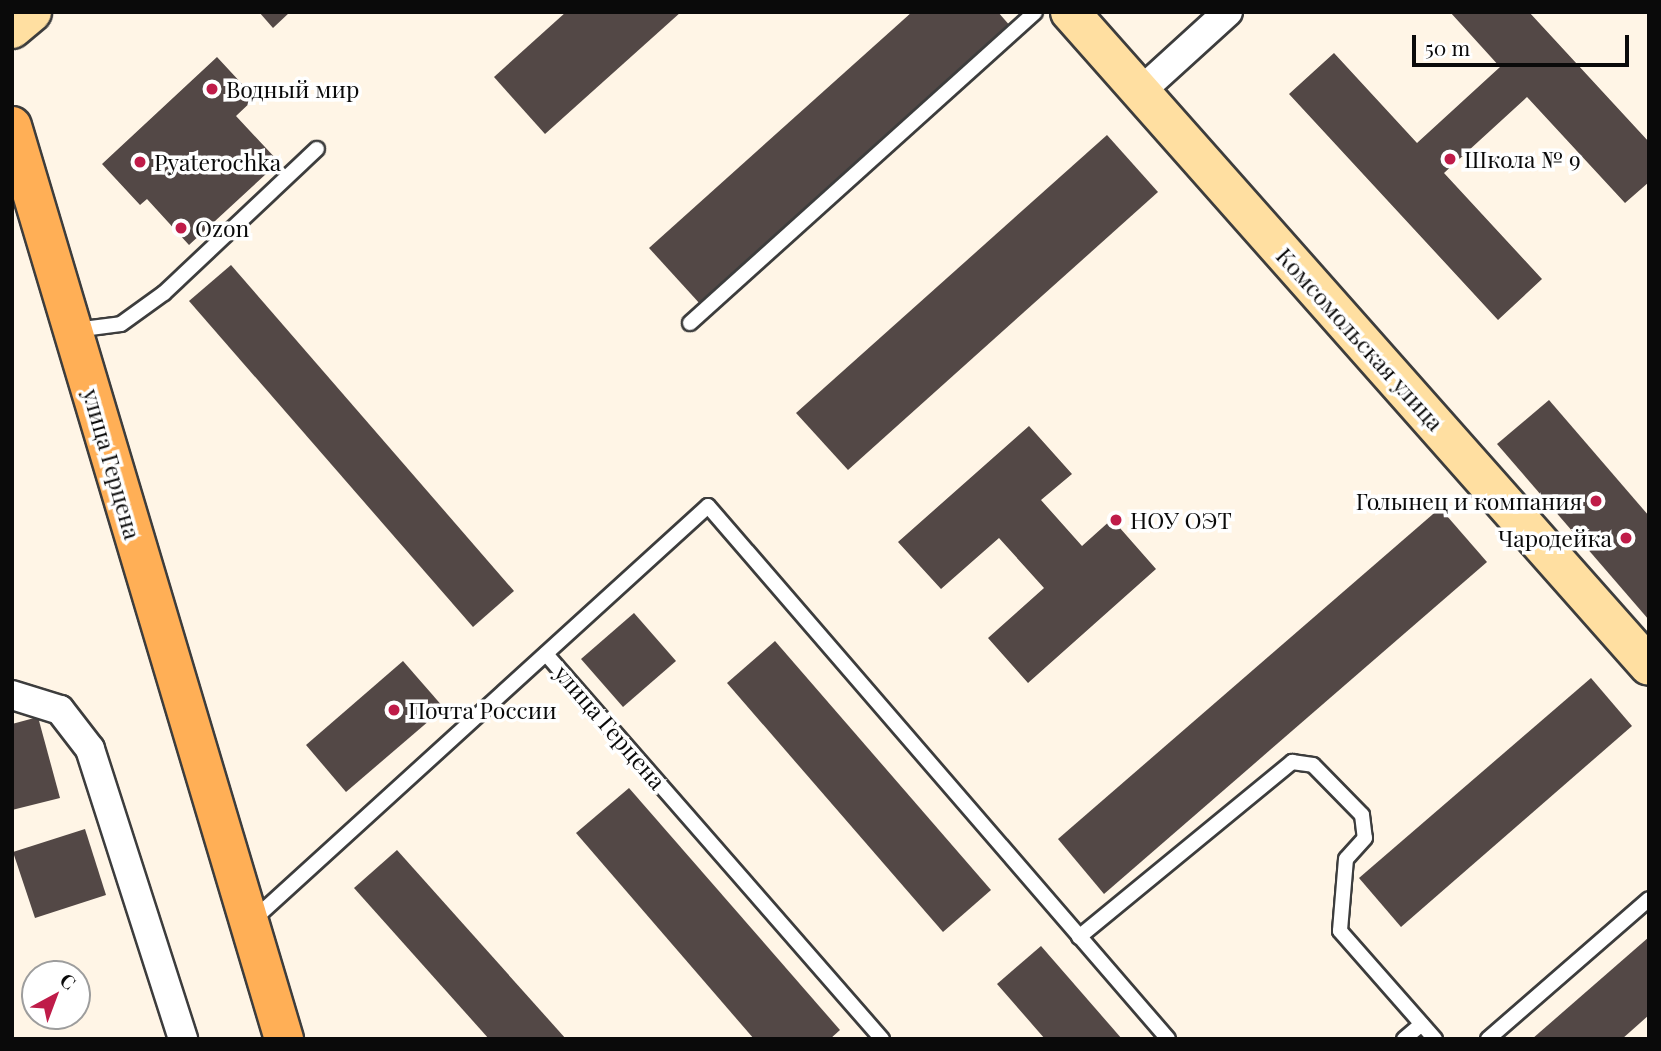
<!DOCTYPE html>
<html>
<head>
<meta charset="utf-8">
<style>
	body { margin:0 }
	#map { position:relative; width:1661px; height:1051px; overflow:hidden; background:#fff5e6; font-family:"Playfair Display",serif }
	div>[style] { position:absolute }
	.building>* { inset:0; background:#534846 }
	.roads { filter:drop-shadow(2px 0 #3d3d3d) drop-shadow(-2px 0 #3d3d3d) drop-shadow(0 2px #3d3d3d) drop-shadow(0 -2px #3d3d3d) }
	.lane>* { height:14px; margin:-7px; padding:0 7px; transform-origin:7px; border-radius:7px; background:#fff }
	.street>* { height:28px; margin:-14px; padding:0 14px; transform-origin:14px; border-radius:14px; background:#fff }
	.secondary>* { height:38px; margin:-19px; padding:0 19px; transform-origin:19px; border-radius:19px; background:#ffdfa1 }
	.primary>* { height:38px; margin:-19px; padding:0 19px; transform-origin:19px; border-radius:19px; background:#ffaf56 }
	.dots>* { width:19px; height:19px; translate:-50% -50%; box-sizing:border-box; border:4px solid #fff; border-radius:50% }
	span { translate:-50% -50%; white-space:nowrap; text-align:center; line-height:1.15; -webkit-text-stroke:7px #fff; paint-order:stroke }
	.poi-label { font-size:23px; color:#0a0a0a }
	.left { translate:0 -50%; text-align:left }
	.right { translate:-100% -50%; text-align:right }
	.street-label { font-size:23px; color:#0a0a0a }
	.frame { position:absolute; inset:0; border:14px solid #0a0a0a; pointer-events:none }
	.north { position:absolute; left:21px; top:960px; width:70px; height:70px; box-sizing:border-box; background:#fff; border:2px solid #9d9d9d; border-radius:50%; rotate:41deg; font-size:19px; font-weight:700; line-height:28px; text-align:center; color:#0a0a0a }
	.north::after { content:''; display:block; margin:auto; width:24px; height:32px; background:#bf1c49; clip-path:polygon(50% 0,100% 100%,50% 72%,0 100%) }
	.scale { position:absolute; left:1412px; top:35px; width:217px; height:32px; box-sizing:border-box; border:4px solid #0a0a0a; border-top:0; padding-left:9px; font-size:21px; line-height:24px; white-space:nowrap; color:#0a0a0a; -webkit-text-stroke:5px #fff; paint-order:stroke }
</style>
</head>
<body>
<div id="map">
	<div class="building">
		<div style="clip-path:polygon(259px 12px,290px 12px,273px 28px)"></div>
		<div style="clip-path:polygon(566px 12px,681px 12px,545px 134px,494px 77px)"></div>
		<div style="clip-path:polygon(912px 12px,998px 12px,1011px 27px,701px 305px,649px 248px)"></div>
		<div style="clip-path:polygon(1450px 12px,1529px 12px,1649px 142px,1649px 182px,1625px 203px,1527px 97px,1444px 173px,1542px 279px,1498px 320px,1289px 94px,1334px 53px,1417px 143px,1500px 67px)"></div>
		<div style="clip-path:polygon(217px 57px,255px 98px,236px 116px,279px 162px,189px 245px,147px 199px,140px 205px,102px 164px)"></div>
		<div style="clip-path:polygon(1107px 135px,1158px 192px,848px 470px,796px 413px)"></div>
		<div style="clip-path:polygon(231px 265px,514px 591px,473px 627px,189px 301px)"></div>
		<div style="clip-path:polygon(1549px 400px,1649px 516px,1649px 620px,1497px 444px)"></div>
		<div style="clip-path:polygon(1029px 426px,1072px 474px,1041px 500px,1082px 546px,1112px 519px,1156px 569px,1028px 683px,988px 638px,1044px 588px,999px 538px,941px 589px,898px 542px)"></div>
		<div style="clip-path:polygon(1440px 508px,1487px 562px,1104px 894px,1058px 839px)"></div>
		<div style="clip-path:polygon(634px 613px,676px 661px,623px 707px,581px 659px)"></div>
		<div style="clip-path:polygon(775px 641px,991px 890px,943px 932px,727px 683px)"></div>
		<div style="clip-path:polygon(403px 661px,444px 708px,346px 792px,306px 745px)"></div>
		<div style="clip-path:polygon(1591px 678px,1632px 726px,1401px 927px,1359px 878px)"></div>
		<div style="clip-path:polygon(38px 717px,60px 798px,12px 810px,12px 724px)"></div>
		<div style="clip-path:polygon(629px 788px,840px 1030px,830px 1039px,754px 1039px,576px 833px)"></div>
		<div style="clip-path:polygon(85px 829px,106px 895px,35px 918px,13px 852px)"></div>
		<div style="clip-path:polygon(397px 850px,566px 1039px,489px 1039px,354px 888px)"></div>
		<div style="clip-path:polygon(1649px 937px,1649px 1015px,1622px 1039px,1532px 1039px)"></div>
		<div style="clip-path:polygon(1041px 946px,1122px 1039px,1045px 1039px,997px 984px)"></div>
	</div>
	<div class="roads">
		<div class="lane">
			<div style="left:690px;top:323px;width:464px;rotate:-42deg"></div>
			<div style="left:75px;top:330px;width:46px;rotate:-7.4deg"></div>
			<div style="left:121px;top:324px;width:53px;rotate:-35.8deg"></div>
			<div style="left:164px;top:293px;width:210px;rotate:-43.3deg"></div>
			<div style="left:546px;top:654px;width:511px;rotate:48.89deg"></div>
			<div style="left:253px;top:920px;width:615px;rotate:-42.3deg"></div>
			<div style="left:708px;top:506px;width:704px;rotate:49.2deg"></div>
			<div style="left:1079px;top:937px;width:276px;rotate:-39.4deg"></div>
			<div style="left:1292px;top:762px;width:21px;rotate:8deg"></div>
			<div style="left:1313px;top:765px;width:70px;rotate:45.6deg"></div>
			<div style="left:1362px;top:815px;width:23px;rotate:83deg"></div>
			<div style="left:1365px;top:838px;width:28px;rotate:132deg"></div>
			<div style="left:1346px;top:859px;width:72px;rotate:94.8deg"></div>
			<div style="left:1340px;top:931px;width:144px;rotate:48.7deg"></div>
			<div style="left:1404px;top:1039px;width:23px;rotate:-40deg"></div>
			<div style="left:1488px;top:1039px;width:213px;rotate:-41deg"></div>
		</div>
		<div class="street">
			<div style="left:1140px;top:92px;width:119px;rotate:-42.3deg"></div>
			<div style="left:12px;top:695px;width:50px;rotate:17.4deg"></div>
			<div style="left:60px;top:710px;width:49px;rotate:52.4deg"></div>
			<div style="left:90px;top:749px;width:305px;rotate:72.2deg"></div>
		</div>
		<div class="secondary">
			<div style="left:1070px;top:12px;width:873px;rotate:48.48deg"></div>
			<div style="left:12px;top:29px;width:26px;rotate:-40deg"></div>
		</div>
		<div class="primary">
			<div style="left:12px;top:126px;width:953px;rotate:73.41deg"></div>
		</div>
	</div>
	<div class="dots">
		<div style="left:212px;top:89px;background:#bf1c49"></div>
		<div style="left:1450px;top:159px;background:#bf1c49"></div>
		<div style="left:140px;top:162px;background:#bf1c49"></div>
		<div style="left:181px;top:228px;background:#bf1c49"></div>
		<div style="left:1596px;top:501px;background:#bf1c49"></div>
		<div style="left:1116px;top:520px;background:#bf1c49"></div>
		<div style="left:1626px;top:538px;background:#bf1c49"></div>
		<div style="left:394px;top:710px;background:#bf1c49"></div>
	</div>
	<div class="poi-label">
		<span class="left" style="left:226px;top:89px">Водный мир</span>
		<span class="left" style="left:1464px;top:159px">Школа № 9</span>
		<span class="left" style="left:154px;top:162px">Pyaterochka</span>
		<span class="left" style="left:195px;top:228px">Ozon</span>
		<span class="right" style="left:1582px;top:501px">Голынец и компания</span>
		<span class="left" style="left:1130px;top:520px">НОУ ОЭТ</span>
		<span class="right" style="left:1612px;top:538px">Чародейка</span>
		<span class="left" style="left:408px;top:710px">Почта России</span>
	</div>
	<div class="street-label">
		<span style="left:1360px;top:339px;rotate:48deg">Комсомольская улица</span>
		<span style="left:112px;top:464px;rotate:74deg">улица Герцена</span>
		<span style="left:610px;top:727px;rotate:49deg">улица Герцена</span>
	</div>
	<div class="frame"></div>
	<div class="north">С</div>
	<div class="scale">50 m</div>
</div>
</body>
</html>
